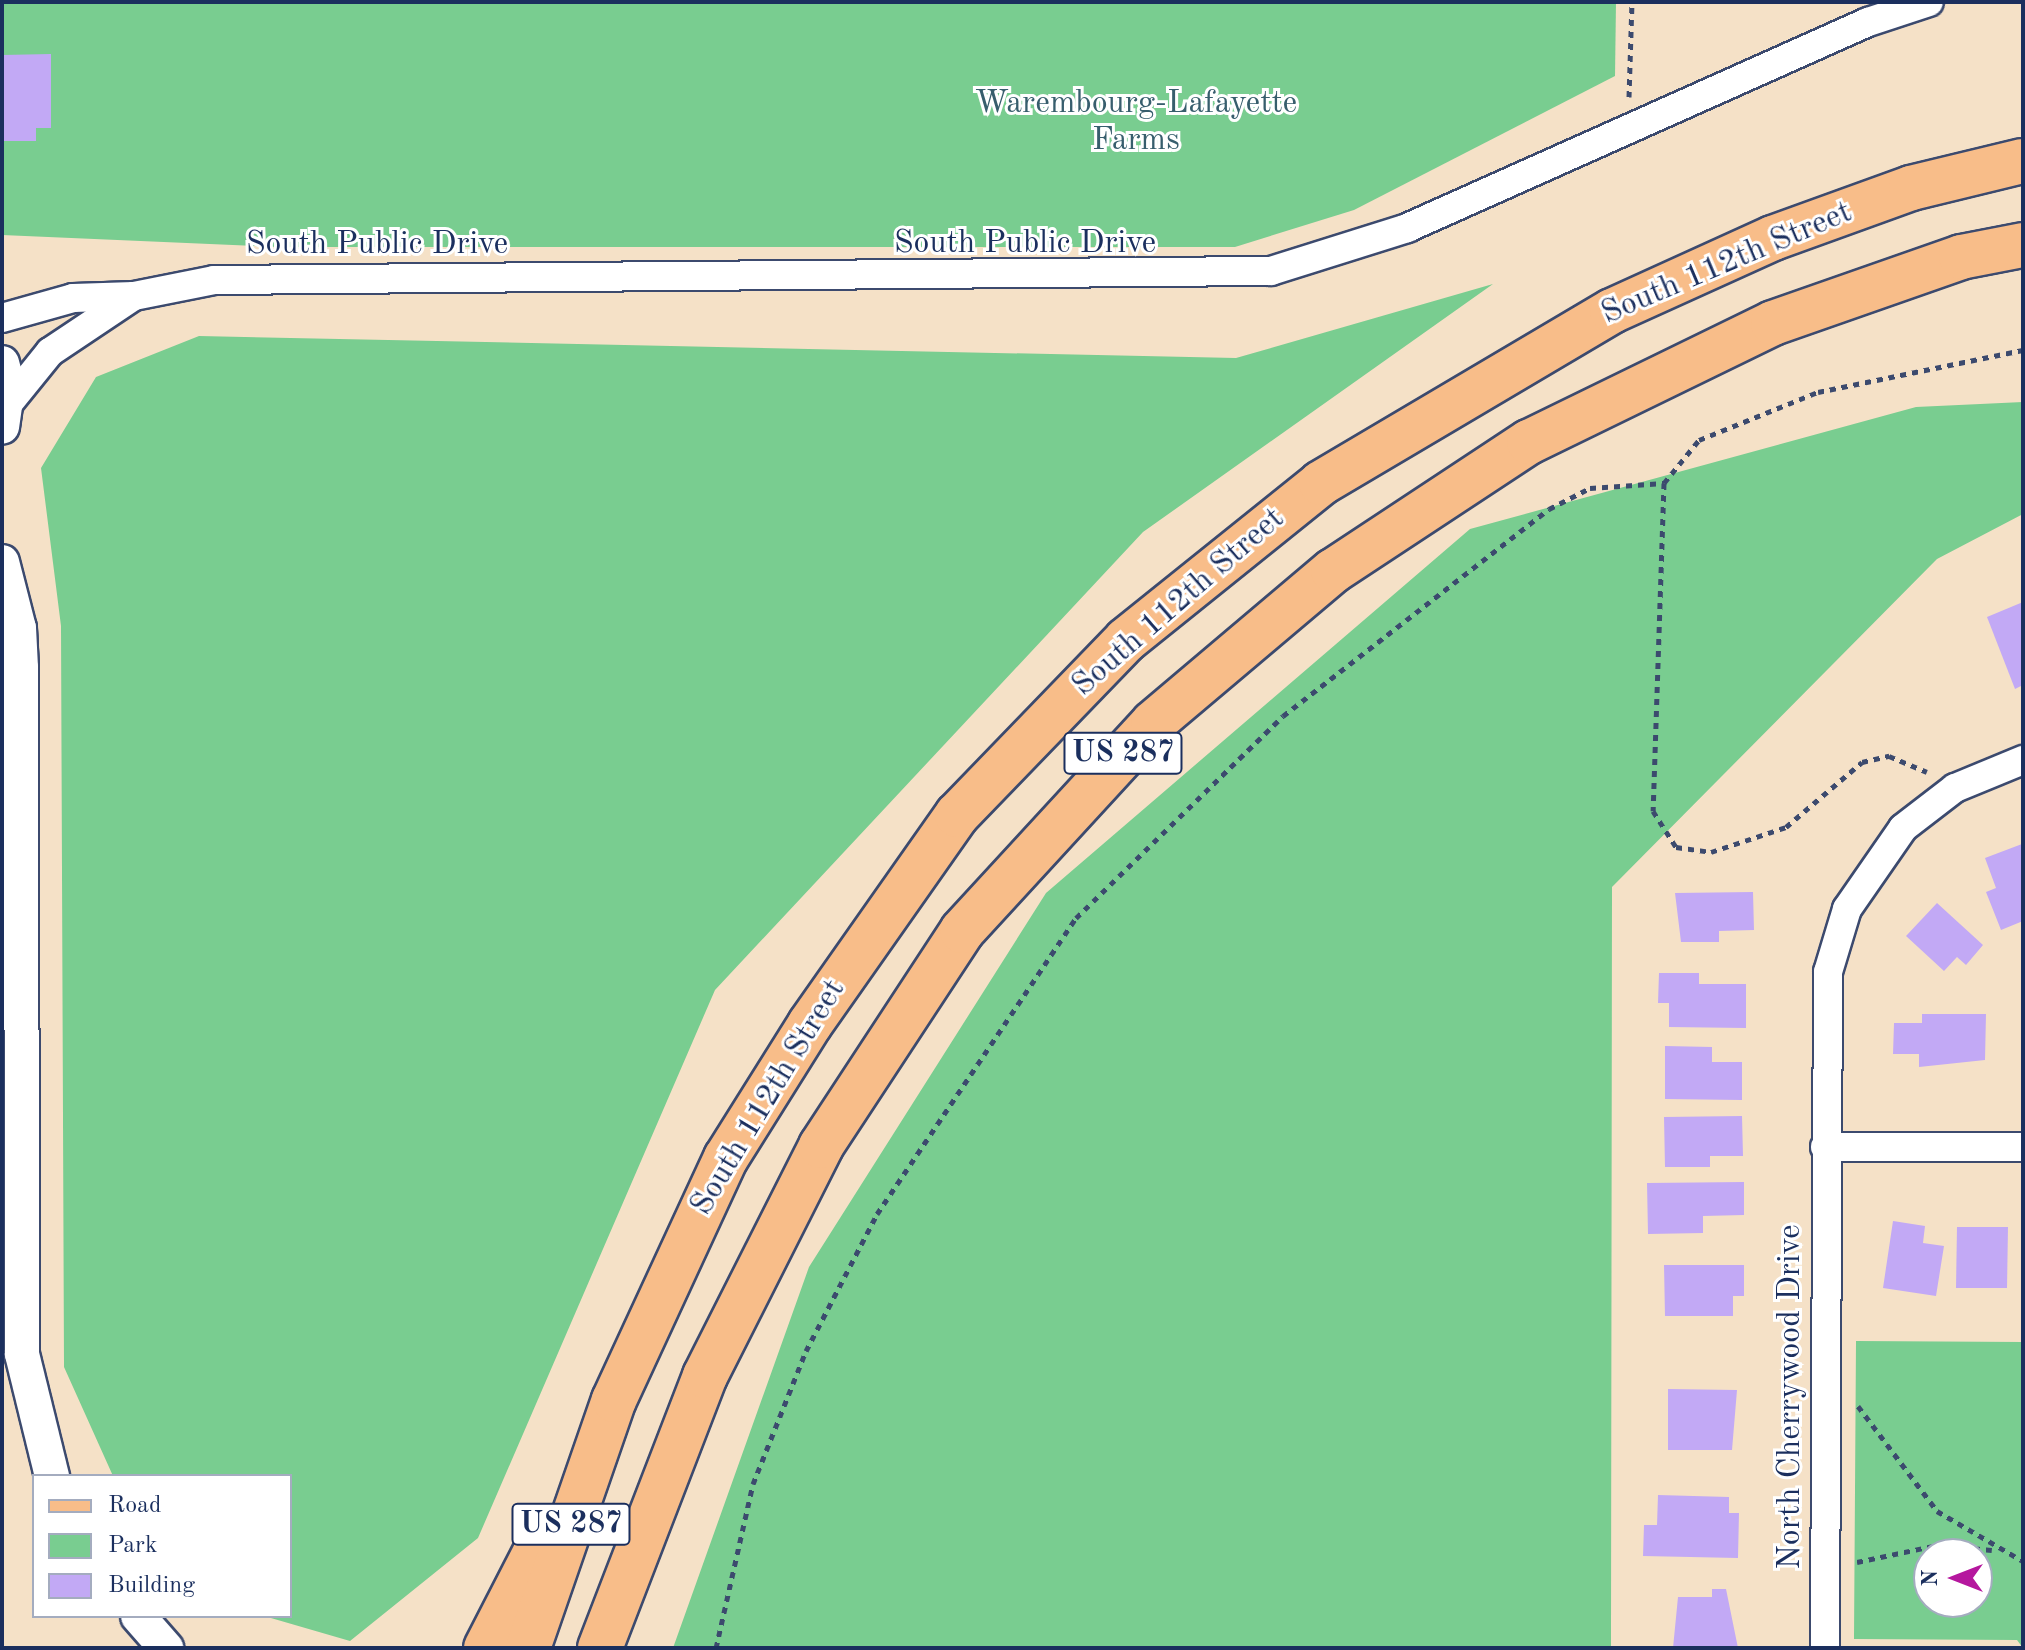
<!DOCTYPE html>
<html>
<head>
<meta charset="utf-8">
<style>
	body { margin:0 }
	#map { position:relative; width:2025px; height:1650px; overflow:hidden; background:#f5e1c7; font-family:"Old Standard TT",serif }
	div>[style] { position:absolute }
	.green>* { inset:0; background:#79cd90 }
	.building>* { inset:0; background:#c2a9f5 }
	.path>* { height:5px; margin-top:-2.5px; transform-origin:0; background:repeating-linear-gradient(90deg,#3c4a6e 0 6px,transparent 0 12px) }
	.roads { filter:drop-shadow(2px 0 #3c4a6e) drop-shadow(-2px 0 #3c4a6e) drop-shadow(0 2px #3c4a6e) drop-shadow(0 -2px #3c4a6e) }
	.minor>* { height:28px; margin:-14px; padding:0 14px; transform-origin:14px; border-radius:14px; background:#fff }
	.tertiary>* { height:34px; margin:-17px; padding:0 17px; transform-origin:17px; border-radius:17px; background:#fff }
	.primary>* { height:44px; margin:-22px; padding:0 22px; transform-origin:22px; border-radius:22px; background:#f8bd89 }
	span { translate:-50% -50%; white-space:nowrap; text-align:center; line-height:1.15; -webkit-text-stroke:6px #fff; paint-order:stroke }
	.shield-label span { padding:2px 6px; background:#fff; border:2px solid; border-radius:6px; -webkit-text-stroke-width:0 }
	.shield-label { font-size:30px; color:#1b2f5e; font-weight:700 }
	.park-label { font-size:32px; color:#375e6d }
	.street-label { font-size:32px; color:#1b2f5e }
	.frame { position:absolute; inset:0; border:4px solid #1b2f5e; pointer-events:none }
	.legend { position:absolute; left:32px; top:1474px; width:260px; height:144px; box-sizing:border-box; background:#fff; border:2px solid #a4acbf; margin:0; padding:10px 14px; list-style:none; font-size:24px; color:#1b2f5e }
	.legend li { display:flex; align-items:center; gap:16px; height:40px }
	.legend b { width:40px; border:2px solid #a4acbf }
	.north { position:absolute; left:1913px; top:1538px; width:80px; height:80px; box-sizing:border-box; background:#fff; border:2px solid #a4acbf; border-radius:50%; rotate:270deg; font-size:22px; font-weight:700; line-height:32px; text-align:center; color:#1b2f5e }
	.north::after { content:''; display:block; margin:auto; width:28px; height:36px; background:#b5179e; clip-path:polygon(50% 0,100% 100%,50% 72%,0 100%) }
</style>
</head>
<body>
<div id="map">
	<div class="green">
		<div style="clip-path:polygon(2px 2px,1616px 2px,1615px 76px,1354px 210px,1235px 247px,276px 247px,2px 235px)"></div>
		<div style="clip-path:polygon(1493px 284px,1143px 532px,715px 990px,478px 1538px,350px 1641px,264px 1616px,290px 1616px,290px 1476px,113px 1476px,64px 1367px,61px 626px,41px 468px,96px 377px,199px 336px,1236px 358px)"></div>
		<div style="clip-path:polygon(2023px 402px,2023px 514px,1937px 559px,1612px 887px,1611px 1648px,673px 1648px,809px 1267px,1046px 893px,1470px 529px,1916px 407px)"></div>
		<div style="clip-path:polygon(evenodd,1856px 1341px,2023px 1342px,2023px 1648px,2017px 1640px,1854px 1639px,1856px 1341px,1929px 1554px,1977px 1554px,1977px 1602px,1929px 1602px,1929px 1554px)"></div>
	</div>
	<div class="building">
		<div style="clip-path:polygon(51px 54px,51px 128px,36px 128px,36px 141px,2px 141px,2px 55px)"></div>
		<div style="clip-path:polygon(2023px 602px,2023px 685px,2015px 689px,1987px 617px)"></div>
		<div style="clip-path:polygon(2022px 844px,2023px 921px,2001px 930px,1986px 892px,1996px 888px,1985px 858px)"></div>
		<div style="clip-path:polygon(1753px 892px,1754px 930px,1719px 931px,1719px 942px,1681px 942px,1675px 893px)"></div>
		<div style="clip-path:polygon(1937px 903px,1983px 945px,1966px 965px,1957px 957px,1944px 971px,1906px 936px)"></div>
		<div style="clip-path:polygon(1659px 973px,1699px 973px,1699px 984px,1746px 984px,1746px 1028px,1669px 1027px,1669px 1003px,1658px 1003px)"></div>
		<div style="clip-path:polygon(1922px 1014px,1986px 1014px,1985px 1060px,1919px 1067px,1919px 1054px,1893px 1054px,1894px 1023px,1922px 1023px)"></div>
		<div style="clip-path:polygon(1665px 1046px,1712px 1047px,1712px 1062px,1742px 1062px,1742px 1100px,1665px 1099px)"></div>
		<div style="clip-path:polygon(1742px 1116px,1743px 1156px,1710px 1156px,1710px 1167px,1665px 1167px,1664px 1117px)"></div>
		<div style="clip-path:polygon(1744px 1182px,1744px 1215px,1703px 1216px,1703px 1233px,1648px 1234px,1647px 1183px)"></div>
		<div style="clip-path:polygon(1893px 1221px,1925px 1226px,1923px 1243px,1944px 1246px,1936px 1296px,1883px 1288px)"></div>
		<div style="clip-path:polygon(1957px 1227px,2008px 1227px,2007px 1288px,1956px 1288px)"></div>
		<div style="clip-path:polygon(1664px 1265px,1744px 1265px,1744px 1296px,1733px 1296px,1733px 1316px,1665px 1316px)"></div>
		<div style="clip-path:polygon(1668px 1389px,1737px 1390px,1732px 1450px,1668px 1450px)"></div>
		<div style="clip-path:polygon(1658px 1495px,1729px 1497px,1729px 1513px,1739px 1513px,1738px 1558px,1643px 1556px,1644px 1525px,1657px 1525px)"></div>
		<div style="clip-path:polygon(1712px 1589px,1726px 1589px,1738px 1648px,1673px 1648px,1678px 1597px,1712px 1597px)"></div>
	</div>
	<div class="path">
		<div style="left:1629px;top:97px;width:95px;rotate:-88.2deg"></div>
		<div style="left:1664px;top:483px;width:55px;rotate:-50.9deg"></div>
		<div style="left:1699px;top:440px;width:128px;rotate:-22deg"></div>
		<div style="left:1818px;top:392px;width:209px;rotate:-11.6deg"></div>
		<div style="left:1858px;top:1406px;width:131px;rotate:53deg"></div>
		<div style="left:1937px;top:1511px;width:99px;rotate:30.2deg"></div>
		<div style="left:1857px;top:1562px;width:83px;rotate:-11.9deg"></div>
		<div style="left:1938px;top:1545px;width:54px;rotate:5.3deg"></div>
		<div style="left:716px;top:1648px;width:168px;rotate:-77.3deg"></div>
		<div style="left:753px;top:1484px;width:143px;rotate:-68.3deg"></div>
		<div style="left:806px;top:1351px;width:154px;rotate:-62.6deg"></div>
		<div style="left:877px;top:1214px;width:357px;rotate:-56.1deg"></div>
		<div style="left:1076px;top:918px;width:289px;rotate:-44.3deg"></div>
		<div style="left:1283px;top:716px;width:337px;rotate:-37.9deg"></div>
		<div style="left:1549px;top:509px;width:46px;rotate:-27.1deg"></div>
		<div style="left:1590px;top:488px;width:74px;rotate:-3.9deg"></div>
		<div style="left:1664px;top:483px;width:328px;rotate:91.9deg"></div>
		<div style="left:1653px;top:811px;width:43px;rotate:57.4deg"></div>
		<div style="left:1676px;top:847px;width:35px;rotate:8deg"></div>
		<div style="left:1711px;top:852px;width:79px;rotate:-18.4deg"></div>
		<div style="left:1786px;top:827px;width:100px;rotate:-40.5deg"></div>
		<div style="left:1862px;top:762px;width:28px;rotate:-13deg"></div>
		<div style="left:1889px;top:756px;width:41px;rotate:22.8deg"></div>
	</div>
	<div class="roads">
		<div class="minor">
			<div style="left:2px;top:318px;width:74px;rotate:-15.7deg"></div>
			<div style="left:73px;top:298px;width:61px;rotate:-1.9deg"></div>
			<div style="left:134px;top:296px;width:82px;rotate:-11.3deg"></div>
			<div style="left:214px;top:280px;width:1057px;rotate:-0.49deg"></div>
			<div style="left:1271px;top:271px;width:143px;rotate:-17.5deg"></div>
			<div style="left:1407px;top:228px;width:505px;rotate:-24.08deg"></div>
			<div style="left:1868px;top:22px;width:64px;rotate:-18.2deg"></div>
			<div style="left:8px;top:404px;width:67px;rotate:-51.1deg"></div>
			<div style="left:50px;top:352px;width:101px;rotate:-33.7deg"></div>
			<div style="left:1825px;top:1147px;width:198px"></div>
			<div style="left:1825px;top:1648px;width:676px;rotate:-89.75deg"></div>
			<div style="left:1828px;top:972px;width:66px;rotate:-73.2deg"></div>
			<div style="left:1847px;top:909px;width:98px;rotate:-55.3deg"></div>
			<div style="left:1903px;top:828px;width:66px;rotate:-37.6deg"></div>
			<div style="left:1955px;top:788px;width:74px;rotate:-22.4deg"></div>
		</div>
		<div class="tertiary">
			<div style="left:2px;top:363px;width:23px;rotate:75deg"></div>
			<div style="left:8px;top:385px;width:42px;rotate:98.1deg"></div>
			<div style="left:2px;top:562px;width:68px;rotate:75.6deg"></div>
			<div style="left:19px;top:628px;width:40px;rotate:87.1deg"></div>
			<div style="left:21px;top:668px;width:686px;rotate:89.92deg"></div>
			<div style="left:22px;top:1354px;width:126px;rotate:76.2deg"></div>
			<div style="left:138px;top:1616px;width:43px;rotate:48.8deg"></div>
		</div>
		<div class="primary">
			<div style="left:486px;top:1648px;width:125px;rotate:-62.8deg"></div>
			<div style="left:528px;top:1648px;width:262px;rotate:-70.9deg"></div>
			<div style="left:614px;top:1400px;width:267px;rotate:-65.2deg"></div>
			<div style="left:726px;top:1158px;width:158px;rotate:-57.9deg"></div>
			<div style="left:810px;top:1024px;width:256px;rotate:-54.9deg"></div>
			<div style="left:957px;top:815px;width:243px;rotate:-46deg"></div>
			<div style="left:1126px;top:640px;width:250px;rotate:-38.8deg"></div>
			<div style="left:1321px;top:483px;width:338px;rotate:-30.6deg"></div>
			<div style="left:1612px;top:311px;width:177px;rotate:-24.4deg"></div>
			<div style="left:1773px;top:238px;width:147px;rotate:-19.9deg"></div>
			<div style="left:1911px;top:188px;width:115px;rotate:-13.6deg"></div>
			<div style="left:600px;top:1648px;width:292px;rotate:-68.9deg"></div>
			<div style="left:705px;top:1376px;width:258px;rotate:-63.2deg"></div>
			<div style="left:821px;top:1146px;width:257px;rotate:-56.7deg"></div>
			<div style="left:962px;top:931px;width:282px;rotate:-47.4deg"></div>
			<div style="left:1153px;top:723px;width:236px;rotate:-40.2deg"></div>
			<div style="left:1333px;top:571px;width:235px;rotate:-33.4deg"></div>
			<div style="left:1529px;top:442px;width:271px;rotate:-26deg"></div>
			<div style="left:1773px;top:323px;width:199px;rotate:-19.3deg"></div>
			<div style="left:1961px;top:257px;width:63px;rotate:-11deg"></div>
		</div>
	</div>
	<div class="shield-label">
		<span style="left:1123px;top:753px">US 287</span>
		<span style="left:571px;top:1524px">US 287</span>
	</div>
	<div class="park-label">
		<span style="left:1136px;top:123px">Warembourg-Lafayette<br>Farms</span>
	</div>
	<div class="street-label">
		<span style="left:1025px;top:244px">South Public Drive</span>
		<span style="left:377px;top:245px">South Public Drive</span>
		<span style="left:1727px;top:264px;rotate:-23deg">South 112th Street</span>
		<span style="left:1179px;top:603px;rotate:-41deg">South 112th Street</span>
		<span style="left:769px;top:1098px;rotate:-59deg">South 112th Street</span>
		<span style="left:1791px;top:1397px;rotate:-90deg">North Cherrywood Drive</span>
	</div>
	<div class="frame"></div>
	<ul class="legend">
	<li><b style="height:10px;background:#f8bd89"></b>Road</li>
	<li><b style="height:22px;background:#79cd90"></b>Park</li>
	<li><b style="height:22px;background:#c2a9f5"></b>Building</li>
	</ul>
	<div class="north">N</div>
</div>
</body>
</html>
